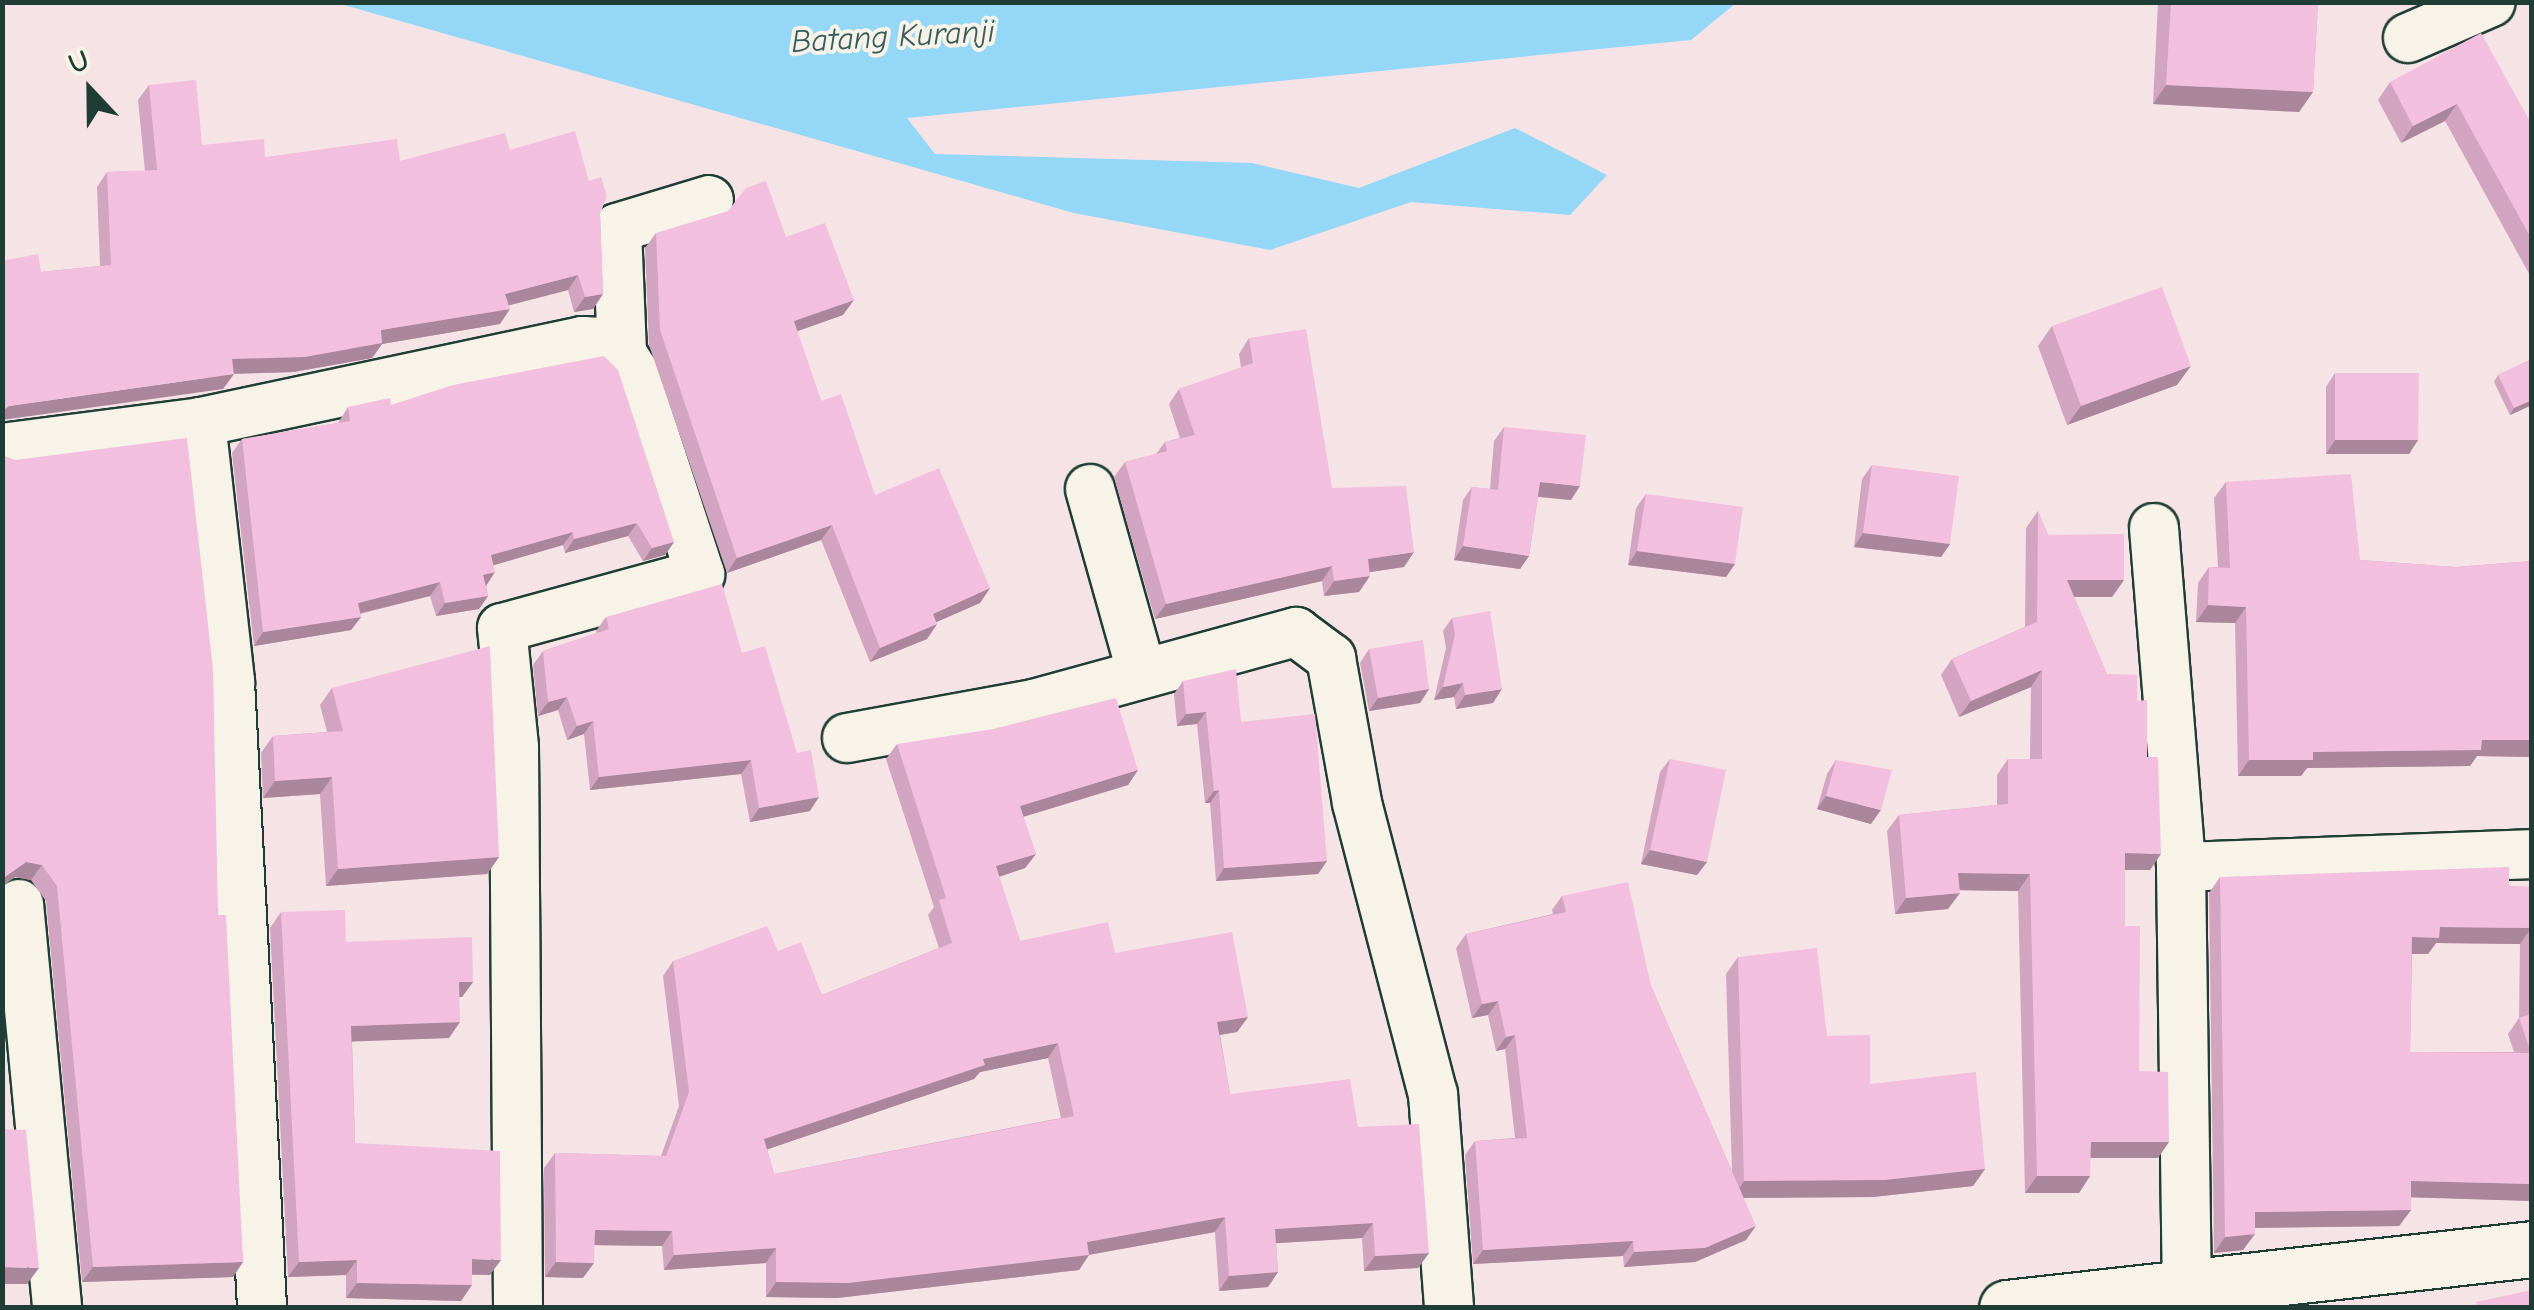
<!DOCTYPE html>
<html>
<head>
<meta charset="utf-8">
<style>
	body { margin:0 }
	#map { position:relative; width:2534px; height:1310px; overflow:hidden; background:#f6e3e5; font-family:"Comic Neue",sans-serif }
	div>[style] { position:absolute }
	.water>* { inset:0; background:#95d7f7 }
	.roads { filter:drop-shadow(2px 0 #1f3d34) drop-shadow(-2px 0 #1f3d34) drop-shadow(0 2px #1f3d34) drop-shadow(0 -2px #1f3d34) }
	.minor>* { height:48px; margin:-24px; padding:0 24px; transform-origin:24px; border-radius:24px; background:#f7f3e8 }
	.secondary>* { height:55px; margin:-27.5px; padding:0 27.5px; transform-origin:27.5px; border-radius:27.5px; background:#f7f3e8 }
	.wall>* { inset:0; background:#d1a4bf }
	.shaded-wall>* { inset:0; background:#aa869b }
	.building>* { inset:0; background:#f3bfde }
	span { translate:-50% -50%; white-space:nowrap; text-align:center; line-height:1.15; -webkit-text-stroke:8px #f7f3e8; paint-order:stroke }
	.water-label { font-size:32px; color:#375c5b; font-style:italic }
	.frame { position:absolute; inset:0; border:5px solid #1f3d34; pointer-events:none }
	.north { position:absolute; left:40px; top:40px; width:100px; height:100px; -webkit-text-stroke:8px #f7f3e8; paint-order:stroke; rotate:338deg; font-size:28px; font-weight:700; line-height:40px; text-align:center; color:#1f3d34 }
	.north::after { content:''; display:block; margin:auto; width:35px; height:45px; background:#1f3d34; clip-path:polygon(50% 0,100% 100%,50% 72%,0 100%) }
</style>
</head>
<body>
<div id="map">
	<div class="water">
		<div style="clip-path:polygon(337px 3px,1736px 2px,1736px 3px,1691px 40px,907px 118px,935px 154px,1252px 163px,1359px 188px,1515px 128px,1607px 175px,1570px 215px,1411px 202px,1270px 250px,1074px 213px)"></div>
	</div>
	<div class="roads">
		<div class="minor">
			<div style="left:2408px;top:38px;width:90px;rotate:-23.4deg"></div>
			<div style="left:622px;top:353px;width:125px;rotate:-92.3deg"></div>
			<div style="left:617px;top:228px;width:96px;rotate:-16.9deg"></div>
			<div style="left:201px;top:422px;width:390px;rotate:-12deg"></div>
			<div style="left:582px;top:341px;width:20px;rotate:3deg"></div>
			<div style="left:602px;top:342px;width:23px;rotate:29deg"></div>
			<div style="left:622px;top:353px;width:22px;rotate:58deg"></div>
			<div style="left:634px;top:372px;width:213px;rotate:71.9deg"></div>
			<div style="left:700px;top:574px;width:205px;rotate:164.7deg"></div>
			<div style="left:502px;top:628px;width:120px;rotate:84.2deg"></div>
			<div style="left:514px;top:747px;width:561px;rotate:89.59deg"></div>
			<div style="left:2px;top:448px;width:201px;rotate:-7.4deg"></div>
			<div style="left:201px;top:422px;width:262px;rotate:83.6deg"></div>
			<div style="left:230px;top:682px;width:627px;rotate:87.07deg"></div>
			<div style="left:1090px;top:489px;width:189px;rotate:74.3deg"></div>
			<div style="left:2154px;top:528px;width:340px;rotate:85.4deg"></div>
			<div style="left:2181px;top:867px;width:421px;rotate:89.2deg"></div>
			<div style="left:847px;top:738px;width:190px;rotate:-10.3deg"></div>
			<div style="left:1034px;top:704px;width:272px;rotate:-15.4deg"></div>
			<div style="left:1296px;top:632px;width:44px;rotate:36.6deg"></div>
			<div style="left:1331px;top:658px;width:147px;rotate:79.8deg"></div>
			<div style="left:1357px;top:803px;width:301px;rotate:75.4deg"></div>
			<div style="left:1433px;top:1094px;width:215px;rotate:85.7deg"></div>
			<div style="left:2181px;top:867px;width:351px;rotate:-2.1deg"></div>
			<div style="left:19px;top:904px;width:406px;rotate:84.6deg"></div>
		</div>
		<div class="secondary">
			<div style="left:2007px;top:1308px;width:528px;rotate:-6.41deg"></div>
		</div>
	</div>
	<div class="wall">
		<div style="clip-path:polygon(2158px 2px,2318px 2px,2313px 92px,2299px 112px,2153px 104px)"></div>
		<div style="clip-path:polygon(2390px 82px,2532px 125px,2532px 279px,2445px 121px,2401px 143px,2378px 100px)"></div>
		<div style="clip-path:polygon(149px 85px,202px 145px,265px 157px,400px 161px,510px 150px,600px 214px,603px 294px,593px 309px,574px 312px,568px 290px,509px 305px,500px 324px,382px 344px,372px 358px,294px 372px,234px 374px,223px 389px,41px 272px,100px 266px,97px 187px,107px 172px,145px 171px,138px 100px)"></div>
		<div style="clip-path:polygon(656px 233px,786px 237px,843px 315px,797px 331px,821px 401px,875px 495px,990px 588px,980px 603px,936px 622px,937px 624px,927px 639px,870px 662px,821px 540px,727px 573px,649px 345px,645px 248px)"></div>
		<div style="clip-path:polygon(2052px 326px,2177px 385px,2067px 425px,2038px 346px)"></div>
		<div style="clip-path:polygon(1249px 338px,1332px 488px,1404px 567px,1370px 572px,1359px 592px,1324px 596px,1322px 581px,1155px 619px,1114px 477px,1125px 462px,1156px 454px,1165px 442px,1180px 438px,1169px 404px,1179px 389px,1241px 368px,1239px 354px)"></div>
		<div style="clip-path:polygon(2532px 359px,2532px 405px,2510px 415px,2494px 382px,2498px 375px)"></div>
		<div style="clip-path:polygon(2335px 373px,2418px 440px,2409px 454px,2326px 454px,2326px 387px)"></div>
		<div style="clip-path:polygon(391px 405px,674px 542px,665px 555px,643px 561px,628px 536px,565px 553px,563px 545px,493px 565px,486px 585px,488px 596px,479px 609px,436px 616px,430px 596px,360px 614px,361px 617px,351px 630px,254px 646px,232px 453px,242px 439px,338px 423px,348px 407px)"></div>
		<div style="clip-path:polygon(1504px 427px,1571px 500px,1538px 497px,1529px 556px,1520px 569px,1454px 560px,1463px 500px,1472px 487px,1490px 489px,1494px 441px)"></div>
		<div style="clip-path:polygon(2px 455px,218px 915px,243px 1262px,233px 1277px,82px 1282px,46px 901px,31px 880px,15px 877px,5px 884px,5px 926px,2px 930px)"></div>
		<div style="clip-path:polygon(1872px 465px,1950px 544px,1941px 557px,1854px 547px,1862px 479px)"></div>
		<div style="clip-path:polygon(2226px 482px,2360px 560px,2456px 567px,2532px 561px,2532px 757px,2477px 756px,2470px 766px,2307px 768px,2301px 776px,2238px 776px,2235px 623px,2196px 622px,2198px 583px,2209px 567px,2218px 567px,2214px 498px)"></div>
		<div style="clip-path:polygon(1646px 494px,1735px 564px,1726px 577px,1628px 565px,1636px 508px)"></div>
		<div style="clip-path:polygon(2038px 511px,2048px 535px,2124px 580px,2112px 597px,2074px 597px,2107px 674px,2137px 701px,2147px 757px,2150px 870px,2125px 870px,2125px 926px,2139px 1071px,2158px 1158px,2090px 1158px,2090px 1176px,2079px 1193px,2025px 1193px,2018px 891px,1960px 890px,1948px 909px,1895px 914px,1887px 831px,1899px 815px,1997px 805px,1997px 775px,2008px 759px,2030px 759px,2031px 687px,1959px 717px,1941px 675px,1952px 659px,2025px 627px,2026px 528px)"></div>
		<div style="clip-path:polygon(606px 617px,742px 653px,810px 811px,750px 822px,741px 774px,590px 790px,584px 734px,567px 740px,558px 710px,538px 716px,533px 665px,543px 651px,597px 633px,596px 631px)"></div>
		<div style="clip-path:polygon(1452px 618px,1493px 703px,1456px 709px,1454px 697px,1434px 700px,1446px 648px,1443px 631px)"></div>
		<div style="clip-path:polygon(1369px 649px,1429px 689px,1420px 703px,1369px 711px,1360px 663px)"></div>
		<div style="clip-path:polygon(1183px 681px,1241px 722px,1327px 861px,1318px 874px,1216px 881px,1210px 803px,1205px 803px,1197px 724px,1177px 726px,1174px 694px)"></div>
		<div style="clip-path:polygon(332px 688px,499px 857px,487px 874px,326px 886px,320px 794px,263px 798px,261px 753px,273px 736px,327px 732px,320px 705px)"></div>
		<div style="clip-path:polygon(evenodd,897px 744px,1138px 770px,1128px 785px,1023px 817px,1036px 854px,1025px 868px,999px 877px,1020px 941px,1115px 953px,1248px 1017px,1237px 1032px,1220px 1035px,1230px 1094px,1358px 1127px,1429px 1253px,1418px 1268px,1364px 1271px,1362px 1238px,1276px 1243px,1278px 1272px,1268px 1287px,1219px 1291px,1215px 1232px,1089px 1255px,1079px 1270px,837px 1298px,766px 1297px,766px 1263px,664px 1270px,662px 1246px,594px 1245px,583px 1278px,545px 1277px,544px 1168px,555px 1153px,661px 1156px,679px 1106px,663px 976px,673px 961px,778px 951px,822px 995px,939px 948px,928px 915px,934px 907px,886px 759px,897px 744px,1048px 1058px,1061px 1118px,774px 1174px,767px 1149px,974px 1079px,980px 1072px,1048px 1058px)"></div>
		<div style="clip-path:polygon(1670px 759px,1707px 862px,1697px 875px,1641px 864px,1660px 772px)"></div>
		<div style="clip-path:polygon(1836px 760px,1871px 824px,1817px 809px,1827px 774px)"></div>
		<div style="clip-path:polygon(evenodd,2220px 877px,2532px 887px,2532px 1201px,2411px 1197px,2411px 1210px,2399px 1226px,2255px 1228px,2243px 1250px,2214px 1253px,2209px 893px,2220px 877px,2436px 943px,2520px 944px,2519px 1018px,2508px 1034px,2514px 1052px,2410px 1052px,2412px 954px,2428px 954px,2436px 943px)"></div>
		<div style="clip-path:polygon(1562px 896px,1651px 986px,1732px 1171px,1726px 974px,1738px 957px,1827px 1036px,1870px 1084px,1985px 1169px,1973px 1186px,1873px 1197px,1744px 1198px,1746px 1240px,1695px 1262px,1624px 1267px,1623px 1256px,1473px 1264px,1465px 1155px,1475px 1141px,1515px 1138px,1505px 1049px,1496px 1051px,1488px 1015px,1472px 1018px,1456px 948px,1466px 934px,1553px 914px,1552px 910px)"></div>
		<div style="clip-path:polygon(281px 912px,346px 942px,473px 982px,462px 997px,459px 997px,449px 1038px,352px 1041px,355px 1143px,490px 1275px,472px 1275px,461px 1301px,346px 1298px,346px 1275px,288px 1277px,270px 928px)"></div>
	</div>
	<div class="shaded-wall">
		<div style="clip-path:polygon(2166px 85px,2313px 92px,2299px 112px,2153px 104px)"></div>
		<div style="clip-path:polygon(2457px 104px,2445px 121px,2401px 143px,2413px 126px)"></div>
		<div style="clip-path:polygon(578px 275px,568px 290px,495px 309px,505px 294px)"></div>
		<div style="clip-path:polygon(603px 294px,593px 309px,574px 312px,585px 297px)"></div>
		<div style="clip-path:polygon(854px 300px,843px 315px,784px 336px,794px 321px)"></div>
		<div style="clip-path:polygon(510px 309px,500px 324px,382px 344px,372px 358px,294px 372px,222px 374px,232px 359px,381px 330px)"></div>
		<div style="clip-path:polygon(2191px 366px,2177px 385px,2067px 425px,2081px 406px)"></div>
		<div style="clip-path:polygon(234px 374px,223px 389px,2px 420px,2px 411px,9px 406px)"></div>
		<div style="clip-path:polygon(2532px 400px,2532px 405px,2510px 415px,2514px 408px)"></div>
		<div style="clip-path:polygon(2335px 440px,2418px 440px,2409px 454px,2326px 454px)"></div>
		<div style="clip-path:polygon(1540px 482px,1580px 486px,1571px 500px,1531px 496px)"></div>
		<div style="clip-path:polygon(637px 523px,628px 536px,565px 553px,574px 539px)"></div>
		<div style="clip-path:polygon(832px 525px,821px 540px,727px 573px,737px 558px)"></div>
		<div style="clip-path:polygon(573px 532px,563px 545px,481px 569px,491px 555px)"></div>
		<div style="clip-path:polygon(1863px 533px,1950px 544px,1941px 557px,1854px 547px)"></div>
		<div style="clip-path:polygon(674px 542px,665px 555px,643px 561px,652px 548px)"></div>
		<div style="clip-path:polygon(1463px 546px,1529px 556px,1520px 569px,1454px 560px)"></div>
		<div style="clip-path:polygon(1637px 551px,1735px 564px,1726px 577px,1628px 565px)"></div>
		<div style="clip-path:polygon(1414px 552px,1404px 567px,1357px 574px,1368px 559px)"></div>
		<div style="clip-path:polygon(1332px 566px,1322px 581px,1155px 619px,1166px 604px)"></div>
		<div style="clip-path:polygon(495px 572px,486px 586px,483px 575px)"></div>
		<div style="clip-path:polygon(1370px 576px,1359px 592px,1324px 596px,1334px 581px)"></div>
		<div style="clip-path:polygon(2067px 580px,2124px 580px,2112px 597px,2055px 597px)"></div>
		<div style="clip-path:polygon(440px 582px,430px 596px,349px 616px,358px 603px)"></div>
		<div style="clip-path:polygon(990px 588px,980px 603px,923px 628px,933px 614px)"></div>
		<div style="clip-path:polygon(488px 596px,479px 609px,436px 616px,445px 603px)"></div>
		<div style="clip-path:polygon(2208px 605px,2246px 607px,2235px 623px,2196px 622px)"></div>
		<div style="clip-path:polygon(361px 617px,351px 630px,254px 646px,263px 632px)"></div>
		<div style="clip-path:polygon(937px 624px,927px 639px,870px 662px,880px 648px)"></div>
		<div style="clip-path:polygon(2042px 670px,2031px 687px,1959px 717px,1971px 701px)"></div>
		<div style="clip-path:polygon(1463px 683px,1454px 697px,1434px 700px,1443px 687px)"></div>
		<div style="clip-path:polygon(1429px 689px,1420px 703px,1369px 711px,1378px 698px)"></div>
		<div style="clip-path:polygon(1502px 689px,1493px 703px,1456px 709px,1465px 695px)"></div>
		<div style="clip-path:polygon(567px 697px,558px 710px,538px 716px,548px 702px)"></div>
		<div style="clip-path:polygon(1206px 712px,1197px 724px,1177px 726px,1186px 714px)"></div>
		<div style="clip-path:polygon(593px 721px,584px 734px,567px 740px,577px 726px)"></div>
		<div style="clip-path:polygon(2482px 740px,2532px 740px,2532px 757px,2477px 756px,2470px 766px,2307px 768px,2301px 776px,2238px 776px,2249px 760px,2313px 752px)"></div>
		<div style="clip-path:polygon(751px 760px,741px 774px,590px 790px,599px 777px)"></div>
		<div style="clip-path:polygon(1138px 770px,1128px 785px,1009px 821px,1020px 806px)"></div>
		<div style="clip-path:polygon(332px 777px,320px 794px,263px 798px,275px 781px)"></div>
		<div style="clip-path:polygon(1219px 790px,1210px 803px,1205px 803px,1214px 791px)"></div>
		<div style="clip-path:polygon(1826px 796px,1881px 810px,1871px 824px,1817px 809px)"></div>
		<div style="clip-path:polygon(819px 797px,810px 811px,750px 822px,759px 808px)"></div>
		<div style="clip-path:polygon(1650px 850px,1707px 862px,1697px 875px,1641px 864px)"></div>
		<div style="clip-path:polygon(2125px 853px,2161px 854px,2150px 870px,2114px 870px)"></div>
		<div style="clip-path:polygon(1036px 854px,1025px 868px,986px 881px,996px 866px)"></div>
		<div style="clip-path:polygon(499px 857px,487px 874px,326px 886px,338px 869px)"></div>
		<div style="clip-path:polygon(1327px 861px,1318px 874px,1216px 881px,1224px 868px)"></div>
		<div style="clip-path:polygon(26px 862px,42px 865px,31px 880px,15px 877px,2px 886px,5px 877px)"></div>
		<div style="clip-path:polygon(1958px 873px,2030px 874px,2018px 891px,1947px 890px)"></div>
		<div style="clip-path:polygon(1960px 893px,1948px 909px,1895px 914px,1906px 898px)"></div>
		<div style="clip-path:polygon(2440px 927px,2531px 928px,2520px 944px,2436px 943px,2428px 954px,2400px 954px,2412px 937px)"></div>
		<div style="clip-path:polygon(459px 982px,473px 982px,462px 997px,448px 997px)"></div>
		<div style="clip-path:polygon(1498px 1001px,1488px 1015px,1472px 1018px,1482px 1004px)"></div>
		<div style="clip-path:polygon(1248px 1017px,1237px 1032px,1207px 1037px,1217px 1022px)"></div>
		<div style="clip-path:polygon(460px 1022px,449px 1038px,340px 1042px,351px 1026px)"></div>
		<div style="clip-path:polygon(1515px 1035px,1505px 1049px,1496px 1051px,1506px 1037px)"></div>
		<div style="clip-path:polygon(1058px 1043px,1048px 1058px,980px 1072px,974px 1079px,754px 1154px,764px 1139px,983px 1059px)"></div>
		<div style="clip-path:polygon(2091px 1142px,2169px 1142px,2158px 1158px,2079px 1158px)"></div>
		<div style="clip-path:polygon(1985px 1169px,1973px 1186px,1873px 1197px,1733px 1198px,1744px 1181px)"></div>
		<div style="clip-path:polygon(2037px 1176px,2090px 1176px,2079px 1193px,2025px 1193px)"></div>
		<div style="clip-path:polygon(2411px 1181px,2532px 1184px,2532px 1201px,2400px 1197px)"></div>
		<div style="clip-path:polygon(2411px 1210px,2399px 1226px,2243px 1228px,2255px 1212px)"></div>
		<div style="clip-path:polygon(1225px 1217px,1215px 1232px,1082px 1256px,1089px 1255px,1079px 1270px,837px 1298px,766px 1297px,776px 1282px,1087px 1242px)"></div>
		<div style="clip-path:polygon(1373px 1223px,1362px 1238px,1264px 1244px,1275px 1229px)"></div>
		<div style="clip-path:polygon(1756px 1226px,1746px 1240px,1695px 1262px,1624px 1267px,1634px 1252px)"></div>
		<div style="clip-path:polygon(595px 1230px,672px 1231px,662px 1246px,585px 1245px)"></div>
		<div style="clip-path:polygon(2255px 1234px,2243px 1250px,2214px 1253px,2225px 1237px)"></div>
		<div style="clip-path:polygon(1633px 1241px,1623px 1256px,1473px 1264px,1483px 1250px)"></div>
		<div style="clip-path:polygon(776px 1248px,766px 1263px,664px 1270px,674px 1255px)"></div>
		<div style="clip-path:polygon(1429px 1253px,1418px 1268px,1364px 1271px,1375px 1256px)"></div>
		<div style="clip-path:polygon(472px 1259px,501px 1260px,490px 1275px,461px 1274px)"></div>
		<div style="clip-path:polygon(357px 1260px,346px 1275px,288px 1277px,299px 1262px)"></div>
		<div style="clip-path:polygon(243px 1262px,233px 1277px,82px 1282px,93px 1267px)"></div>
		<div style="clip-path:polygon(556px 1262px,594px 1263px,583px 1278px,545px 1277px)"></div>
		<div style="clip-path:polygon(2px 1267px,39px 1268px,27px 1284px,2px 1284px)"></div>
		<div style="clip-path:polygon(1278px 1272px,1268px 1287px,1219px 1291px,1229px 1276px)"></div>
		<div style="clip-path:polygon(357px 1283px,472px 1285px,461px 1301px,346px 1298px)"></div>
	</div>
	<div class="building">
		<div style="clip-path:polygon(2171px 2px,2318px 2px,2313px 92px,2166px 85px)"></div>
		<div style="clip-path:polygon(2481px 33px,2532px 125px,2532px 240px,2457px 104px,2413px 126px,2390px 82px)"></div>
		<div style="clip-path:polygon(196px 80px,202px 145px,264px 139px,265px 157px,397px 139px,400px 161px,505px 133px,510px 150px,575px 131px,589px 181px,601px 177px,607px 196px,600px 214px,603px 294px,585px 297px,578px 275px,505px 294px,510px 309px,381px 330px,382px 343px,305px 357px,232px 359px,234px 374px,9px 406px,2px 411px,2px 261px,38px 254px,41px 272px,111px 265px,107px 172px,157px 170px,149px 85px)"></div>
		<div style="clip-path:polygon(766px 181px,786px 237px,825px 223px,854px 300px,794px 321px,821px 401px,841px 394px,875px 495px,939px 468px,990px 588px,933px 614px,937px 624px,880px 648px,832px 525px,737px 558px,660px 330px,656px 233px,728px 211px,746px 188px)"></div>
		<div style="clip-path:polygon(2162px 287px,2191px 366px,2081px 406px,2052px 326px)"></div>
		<div style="clip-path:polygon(1306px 329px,1332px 488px,1406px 486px,1414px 552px,1368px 559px,1370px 576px,1334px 581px,1332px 566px,1166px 604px,1125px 462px,1167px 451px,1165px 442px,1195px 435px,1179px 389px,1253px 363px,1249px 338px)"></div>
		<div style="clip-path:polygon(604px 356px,618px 370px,674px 542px,652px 548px,637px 523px,574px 539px,573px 532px,491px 555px,495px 572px,483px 575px,488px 596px,445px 603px,440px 582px,358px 603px,361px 617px,263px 632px,242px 439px,350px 421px,348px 407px,390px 398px,391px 405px,453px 385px)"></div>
		<div style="clip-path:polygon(2532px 359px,2532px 400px,2514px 408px,2498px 375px)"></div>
		<div style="clip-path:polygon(2335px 373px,2419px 373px,2418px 440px,2335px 440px)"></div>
		<div style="clip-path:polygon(1504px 427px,1586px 435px,1580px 486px,1540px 482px,1529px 556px,1463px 546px,1472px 487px,1498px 490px)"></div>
		<div style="clip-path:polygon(187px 438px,213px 669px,218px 915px,226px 915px,243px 1262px,93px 1267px,57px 886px,42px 865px,26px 862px,5px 877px,5px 926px,2px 926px,2px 455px,15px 460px)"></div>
		<div style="clip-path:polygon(1872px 465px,1959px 476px,1950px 544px,1863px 533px)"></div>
		<div style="clip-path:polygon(2351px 474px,2360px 560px,2456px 567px,2532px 561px,2532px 740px,2482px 740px,2481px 750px,2313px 752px,2313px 760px,2249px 760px,2246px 607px,2208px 605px,2209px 567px,2230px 568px,2226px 482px)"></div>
		<div style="clip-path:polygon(1646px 494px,1743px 507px,1735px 564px,1637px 551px)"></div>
		<div style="clip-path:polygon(2038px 511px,2048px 535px,2124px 534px,2124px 580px,2067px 580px,2107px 674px,2137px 675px,2137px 701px,2147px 700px,2147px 757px,2158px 757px,2161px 854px,2125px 853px,2125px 926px,2140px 926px,2139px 1071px,2168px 1072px,2169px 1142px,2091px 1142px,2090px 1176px,2037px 1176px,2030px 874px,1958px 873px,1960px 893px,1906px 898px,1899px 815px,2008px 804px,2008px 759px,2042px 759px,2042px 670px,1971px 701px,1952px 659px,2037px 622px)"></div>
		<div style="clip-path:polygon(722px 584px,742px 653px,765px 646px,797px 753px,811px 750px,819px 797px,759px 808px,751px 760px,599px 777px,593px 721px,577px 726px,567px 697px,548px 702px,543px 651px,609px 629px,606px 617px)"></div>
		<div style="clip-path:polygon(1490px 611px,1502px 689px,1465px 695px,1463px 683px,1443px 687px,1455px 634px,1452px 618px)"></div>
		<div style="clip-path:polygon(1423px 640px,1429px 689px,1378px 698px,1369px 649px)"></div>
		<div style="clip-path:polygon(490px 646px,499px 857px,338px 869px,332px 777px,275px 781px,273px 736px,343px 731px,332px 688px)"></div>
		<div style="clip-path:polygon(1236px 669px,1241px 722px,1315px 714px,1327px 861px,1224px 868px,1219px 790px,1214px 791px,1206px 712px,1186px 714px,1183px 681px)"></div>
		<div style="clip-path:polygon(evenodd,1116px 698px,1138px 770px,1020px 806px,1036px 854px,996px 866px,1020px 941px,1108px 922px,1115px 953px,1232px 932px,1248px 1017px,1217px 1022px,1230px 1094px,1350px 1079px,1358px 1127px,1419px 1124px,1429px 1253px,1375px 1256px,1373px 1223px,1275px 1229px,1278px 1272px,1229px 1276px,1225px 1217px,1087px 1242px,1089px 1255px,848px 1283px,776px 1282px,776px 1248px,674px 1255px,672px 1231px,595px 1230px,594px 1263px,556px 1262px,555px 1153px,666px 1156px,689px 1092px,673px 961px,767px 926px,778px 951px,801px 942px,822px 995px,952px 943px,939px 900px,946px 898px,897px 744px,993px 729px,1116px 698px,1058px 1043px,1074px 1116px,774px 1174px,764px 1139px,985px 1065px,983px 1059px,1058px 1043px)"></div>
		<div style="clip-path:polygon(1670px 759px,1726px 770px,1707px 862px,1650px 850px)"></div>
		<div style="clip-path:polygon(1836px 760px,1892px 770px,1881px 810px,1826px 796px)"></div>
		<div style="clip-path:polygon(evenodd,2509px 867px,2509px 887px,2532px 887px,2532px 1184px,2411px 1181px,2411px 1210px,2255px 1212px,2255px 1234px,2225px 1237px,2220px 877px,2509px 867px,2440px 927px,2531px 928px,2530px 1014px,2519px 1018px,2531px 1053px,2410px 1052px,2412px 937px,2439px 938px,2440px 927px)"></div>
		<div style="clip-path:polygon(1628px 882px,1651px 986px,1756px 1226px,1705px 1248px,1634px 1252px,1633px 1241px,1483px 1250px,1475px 1141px,1527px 1138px,1515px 1035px,1506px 1037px,1498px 1001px,1482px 1004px,1466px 934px,1566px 912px,1562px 896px)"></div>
		<div style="clip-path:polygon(345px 910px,346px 942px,472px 937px,473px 982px,459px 982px,460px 1022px,351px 1026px,355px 1143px,500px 1151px,501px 1260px,472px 1259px,472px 1285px,357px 1283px,357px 1260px,299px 1262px,281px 912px)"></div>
		<div style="clip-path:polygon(1817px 948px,1827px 1036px,1870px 1035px,1870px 1084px,1976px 1072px,1985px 1169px,1885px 1180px,1744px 1181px,1738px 957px)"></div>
		<div style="clip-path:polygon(2px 1129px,26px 1130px,39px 1268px,2px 1267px)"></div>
		<div style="clip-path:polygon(2532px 1290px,2532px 1308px,2478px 1308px,2476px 1302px)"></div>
	</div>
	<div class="water-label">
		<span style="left:893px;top:37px;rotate:-3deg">Batang Kuranji</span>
	</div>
	<div class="frame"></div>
	<div class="north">U</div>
</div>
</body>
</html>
